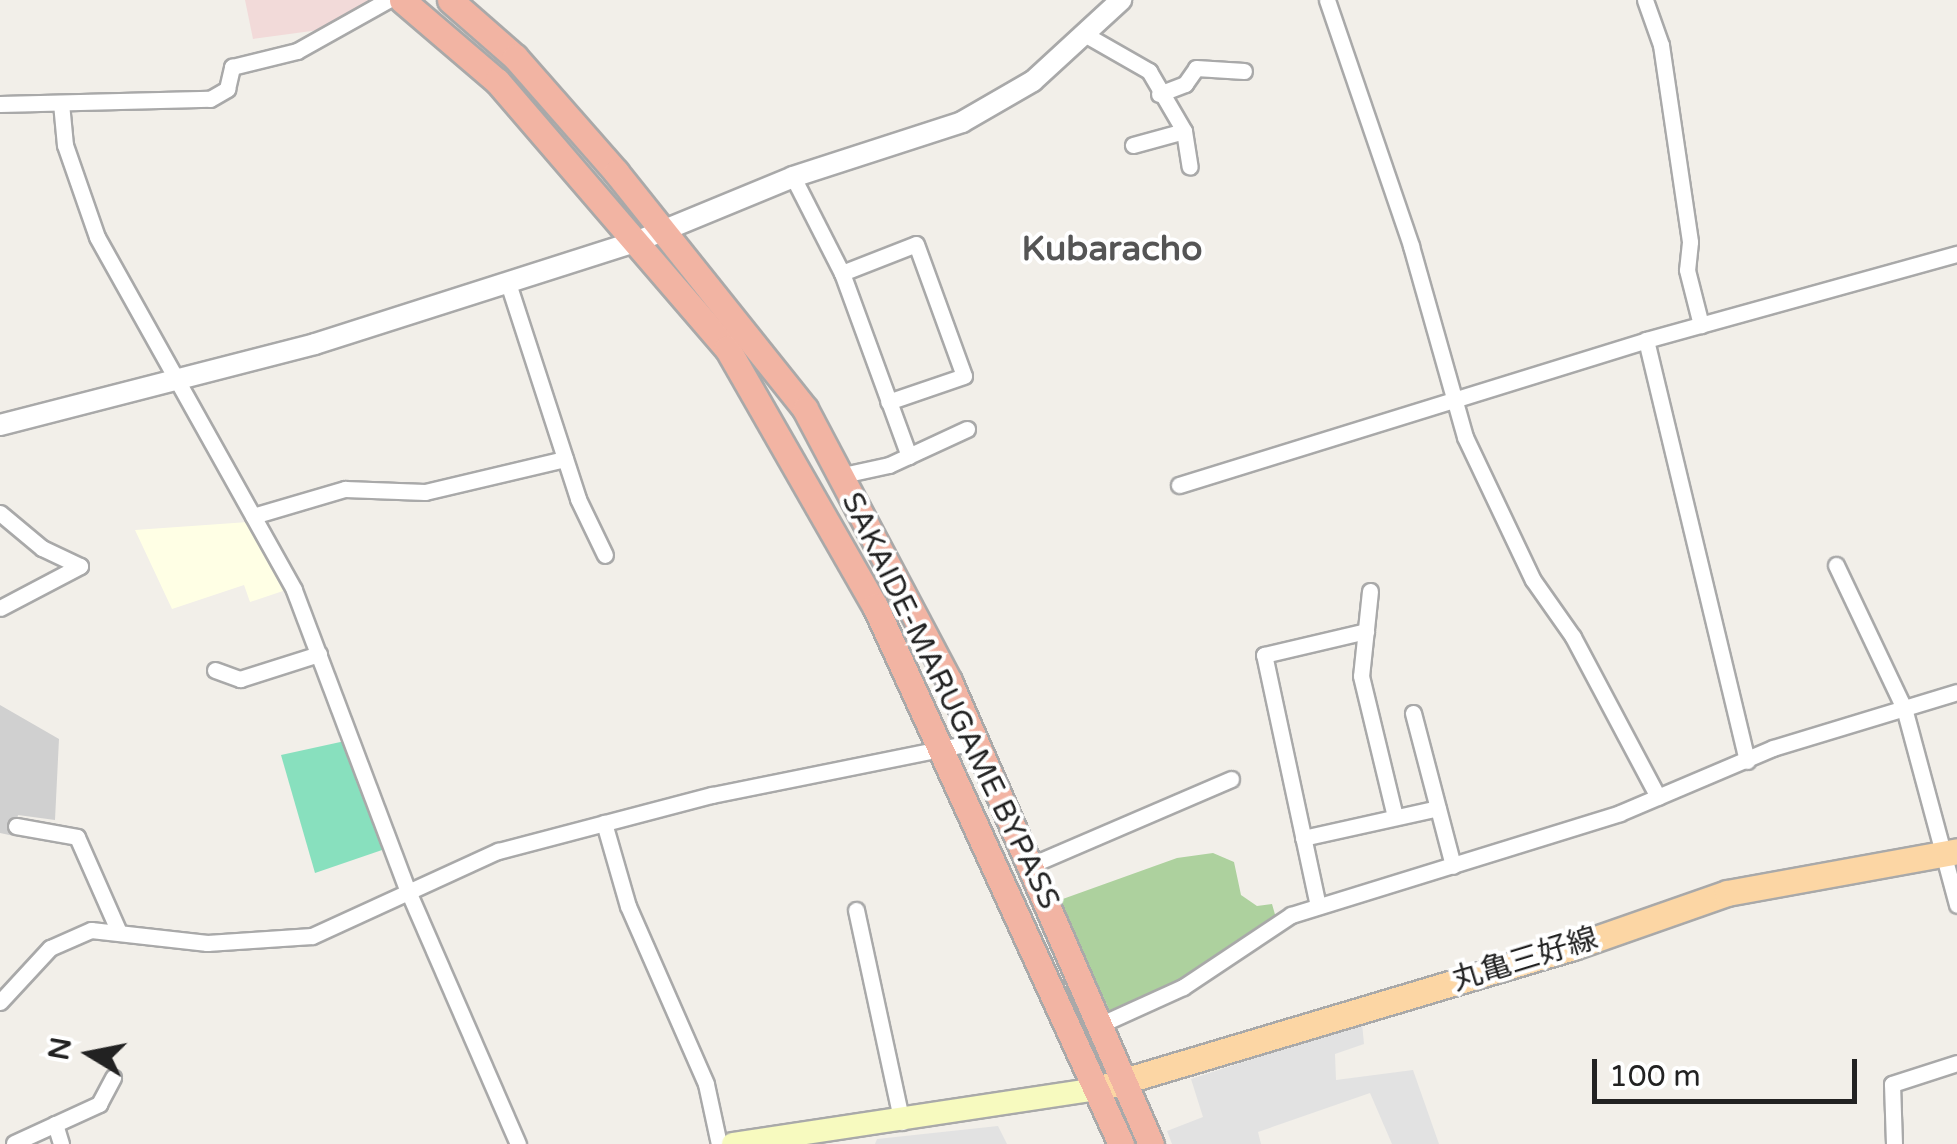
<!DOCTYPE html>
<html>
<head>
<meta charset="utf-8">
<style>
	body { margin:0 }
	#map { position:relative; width:1957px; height:1144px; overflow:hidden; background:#f2efe9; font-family:"Varela Round","Noto Sans JP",sans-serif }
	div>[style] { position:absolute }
	.commercial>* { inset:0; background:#f2dad9 }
	.education>* { inset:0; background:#ffffe5 }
	.religious>* { inset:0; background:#d0d0d0 }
	.forest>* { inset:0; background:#add19e }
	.pitch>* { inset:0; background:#88e0be }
	.parking>* { inset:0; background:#e2e2e2 }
	.roads { filter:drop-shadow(2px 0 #a9a9a9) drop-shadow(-2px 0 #a9a9a9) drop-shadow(0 2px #a9a9a9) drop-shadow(0 -2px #a9a9a9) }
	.minor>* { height:15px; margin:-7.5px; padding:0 7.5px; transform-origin:7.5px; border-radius:7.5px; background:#fff }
	.tertiary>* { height:20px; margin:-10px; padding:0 10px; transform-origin:10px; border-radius:10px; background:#fff }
	.secondary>* { height:22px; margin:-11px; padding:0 11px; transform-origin:11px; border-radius:11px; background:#f7fabf }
	.primary>* { height:25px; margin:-12.5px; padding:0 12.5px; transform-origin:12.5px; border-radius:12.5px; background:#fcd6a4 }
	.trunk>* { height:25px; margin:-12.5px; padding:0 12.5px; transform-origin:12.5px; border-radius:12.5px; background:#f2b4a3 }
	span { translate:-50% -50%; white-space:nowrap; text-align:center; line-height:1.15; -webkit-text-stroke:8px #fff; paint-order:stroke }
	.street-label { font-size:30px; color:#222 }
	.quarter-label { font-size:35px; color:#555; font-weight:700 }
	.north { position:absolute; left:40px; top:1004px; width:100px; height:100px; -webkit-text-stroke:8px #fff; paint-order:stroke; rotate:280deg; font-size:28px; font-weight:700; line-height:40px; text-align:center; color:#222 }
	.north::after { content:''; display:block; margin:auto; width:35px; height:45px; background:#222; clip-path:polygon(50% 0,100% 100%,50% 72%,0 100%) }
	.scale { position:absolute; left:1592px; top:1059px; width:265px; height:45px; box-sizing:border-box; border:5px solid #222; border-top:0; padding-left:12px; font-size:30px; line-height:35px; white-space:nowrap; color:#222; -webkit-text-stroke:8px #fff; paint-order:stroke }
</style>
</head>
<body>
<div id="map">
	<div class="commercial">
		<div style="clip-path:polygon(245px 0,376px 0,373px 8px,319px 30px,253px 39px)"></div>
	</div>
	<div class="education">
		<div style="clip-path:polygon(248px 522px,283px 591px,250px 602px,244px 585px,172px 609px,135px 530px)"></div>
	</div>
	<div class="religious">
		<div style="clip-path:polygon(0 705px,59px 739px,55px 820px,18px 815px,14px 836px,0 833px)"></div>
	</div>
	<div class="forest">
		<div style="clip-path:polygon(1213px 853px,1234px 862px,1241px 895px,1257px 906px,1272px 904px,1276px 918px,1183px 979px,1110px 1012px,1060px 900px,1177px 858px)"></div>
	</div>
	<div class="pitch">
		<div style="clip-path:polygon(345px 741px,385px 849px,315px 873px,281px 755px)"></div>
	</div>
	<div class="parking">
		<div style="clip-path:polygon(1362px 1023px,1364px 1044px,1335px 1054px,1336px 1080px,1413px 1070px,1439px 1144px,1392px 1144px,1370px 1093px,1258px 1132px,1261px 1144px,1172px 1144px,1167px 1131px,1203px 1117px,1191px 1079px)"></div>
		<div style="clip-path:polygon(998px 1126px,1007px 1144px,875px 1144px,877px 1139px)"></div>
	</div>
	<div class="roads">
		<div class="minor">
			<div style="left:1327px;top:0;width:260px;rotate:71.1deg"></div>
			<div style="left:1411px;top:246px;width:198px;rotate:74.2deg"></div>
			<div style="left:1465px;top:437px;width:158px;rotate:64.6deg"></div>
			<div style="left:1533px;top:580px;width:70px;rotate:54.9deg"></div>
			<div style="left:1573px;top:637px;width:181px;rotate:62deg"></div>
			<div style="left:1645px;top:0;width:48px;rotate:70.4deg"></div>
			<div style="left:1661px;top:45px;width:199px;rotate:81.6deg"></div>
			<div style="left:1690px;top:242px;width:28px;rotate:96deg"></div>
			<div style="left:1687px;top:270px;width:57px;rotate:75.7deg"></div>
			<div style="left:1086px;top:35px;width:73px;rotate:29.7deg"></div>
			<div style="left:1149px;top:71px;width:69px;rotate:59.7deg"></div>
			<div style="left:1184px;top:131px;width:36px;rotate:81deg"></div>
			<div style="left:1159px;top:94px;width:28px;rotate:-21deg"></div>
			<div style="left:1185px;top:84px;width:19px;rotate:-55deg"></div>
			<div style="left:1196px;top:68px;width:48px;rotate:3.6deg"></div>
			<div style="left:61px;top:103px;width:42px;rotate:84.6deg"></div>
			<div style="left:65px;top:145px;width:97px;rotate:70.8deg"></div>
			<div style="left:97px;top:237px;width:404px;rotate:60.8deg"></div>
			<div style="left:294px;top:590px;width:322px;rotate:69.3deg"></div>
			<div style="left:408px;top:891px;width:276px;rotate:66.5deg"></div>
			<div style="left:0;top:104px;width:210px;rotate:-1.4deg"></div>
			<div style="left:210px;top:99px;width:20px;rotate:-30deg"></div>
			<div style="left:227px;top:89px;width:23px;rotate:-77deg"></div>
			<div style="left:232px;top:67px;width:67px;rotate:-13.8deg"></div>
			<div style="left:297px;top:51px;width:104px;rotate:-29.3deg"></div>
			<div style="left:1133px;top:145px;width:53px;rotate:-15.4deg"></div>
			<div style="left:793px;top:177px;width:108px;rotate:63deg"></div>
			<div style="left:842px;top:273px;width:195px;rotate:69.9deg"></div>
			<div style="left:842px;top:273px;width:79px;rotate:-21.4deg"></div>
			<div style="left:916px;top:244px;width:140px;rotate:70deg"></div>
			<div style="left:964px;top:376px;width:80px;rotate:161.1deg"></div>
			<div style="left:508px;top:283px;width:227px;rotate:72deg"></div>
			<div style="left:578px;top:499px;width:62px;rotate:64.3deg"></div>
			<div style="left:1646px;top:340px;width:433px;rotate:76.5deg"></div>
			<div style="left:843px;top:475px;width:47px;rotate:-12.3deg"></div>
			<div style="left:889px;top:465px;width:86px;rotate:-24.8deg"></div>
			<div style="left:1179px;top:485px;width:489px;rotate:-17.2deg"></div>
			<div style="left:1646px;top:340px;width:323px;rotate:-15.5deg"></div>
			<div style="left:0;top:513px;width:55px;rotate:39.8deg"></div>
			<div style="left:42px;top:548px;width:42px;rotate:25.3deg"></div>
			<div style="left:80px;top:566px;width:90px;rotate:152.3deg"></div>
			<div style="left:253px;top:516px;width:96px;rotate:-16.4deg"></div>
			<div style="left:345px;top:489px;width:80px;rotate:2.1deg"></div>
			<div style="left:425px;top:492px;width:144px;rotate:-13.3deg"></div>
			<div style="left:1836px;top:565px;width:158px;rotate:64.6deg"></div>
			<div style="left:1904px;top:708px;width:204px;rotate:74.9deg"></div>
			<div style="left:1370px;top:591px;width:85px;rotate:96deg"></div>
			<div style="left:1361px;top:676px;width:145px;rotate:76.4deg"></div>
			<div style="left:215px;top:670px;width:27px;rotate:20deg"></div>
			<div style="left:240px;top:679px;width:83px;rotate:-17.6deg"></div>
			<div style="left:1413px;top:713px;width:158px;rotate:75.3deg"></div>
			<div style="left:604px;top:823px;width:86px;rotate:73.9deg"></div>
			<div style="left:628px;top:906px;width:194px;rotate:66.3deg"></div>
			<div style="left:706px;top:1084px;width:61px;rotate:77.8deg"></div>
			<div style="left:16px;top:826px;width:62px;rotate:10.2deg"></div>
			<div style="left:77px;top:837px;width:102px;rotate:66.2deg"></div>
			<div style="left:1303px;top:838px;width:138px;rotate:-12.5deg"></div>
			<div style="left:1029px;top:866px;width:220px;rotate:-23.3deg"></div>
			<div style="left:1318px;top:906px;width:257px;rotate:-102.1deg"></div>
			<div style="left:1264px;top:655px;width:105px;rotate:-13.2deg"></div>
			<div style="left:856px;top:910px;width:217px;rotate:77.8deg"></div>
			<div style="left:0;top:1002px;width:74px;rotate:-47.2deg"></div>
			<div style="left:50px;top:948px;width:45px;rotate:-23.7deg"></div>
			<div style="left:91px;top:930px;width:117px;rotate:6.4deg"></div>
			<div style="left:207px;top:943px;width:105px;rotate:-3.8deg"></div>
			<div style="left:312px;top:936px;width:205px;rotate:-24.6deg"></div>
			<div style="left:498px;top:851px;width:221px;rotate:-14.7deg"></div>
			<div style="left:712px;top:795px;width:269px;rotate:-11.4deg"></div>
			<div style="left:1097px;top:1026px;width:94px;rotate:-24.4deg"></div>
			<div style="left:1183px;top:987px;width:130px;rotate:-33.7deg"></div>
			<div style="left:1291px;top:915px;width:344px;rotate:-17.2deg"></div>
			<div style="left:1620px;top:813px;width:166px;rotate:-23deg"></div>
			<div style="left:1773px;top:748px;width:192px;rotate:-16.9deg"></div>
			<div style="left:55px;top:1124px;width:21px;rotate:73deg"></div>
			<div style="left:14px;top:1143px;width:94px;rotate:-24.6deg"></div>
			<div style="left:99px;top:1104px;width:30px;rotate:-62deg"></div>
			<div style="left:1894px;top:1144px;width:60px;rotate:-91.9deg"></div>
			<div style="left:1892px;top:1084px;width:68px;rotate:-17.9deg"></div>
		</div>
		<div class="tertiary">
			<div style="left:0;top:425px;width:325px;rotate:-14.4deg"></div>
			<div style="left:315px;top:344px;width:339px;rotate:-17.7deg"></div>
			<div style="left:638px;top:241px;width:168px;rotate:-22.4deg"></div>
			<div style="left:793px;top:177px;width:178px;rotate:-18deg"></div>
			<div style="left:962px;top:122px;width:82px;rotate:-30deg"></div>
			<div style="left:1033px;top:81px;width:120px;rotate:-42.6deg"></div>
		</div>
		<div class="secondary">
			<div style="left:733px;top:1144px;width:368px;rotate:-8.6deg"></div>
		</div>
		<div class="primary">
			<div style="left:1097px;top:1089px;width:497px;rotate:-16.6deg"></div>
			<div style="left:1573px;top:947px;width:163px;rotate:-19.3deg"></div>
			<div style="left:1727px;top:893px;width:234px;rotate:-10.3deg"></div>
		</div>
		<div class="trunk">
			<div style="left:402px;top:0;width:125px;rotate:40.5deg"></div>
			<div style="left:497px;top:81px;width:352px;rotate:49.3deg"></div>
			<div style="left:727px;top:348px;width:297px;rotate:60.2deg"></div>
			<div style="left:875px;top:606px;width:592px;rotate:65.43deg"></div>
			<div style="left:450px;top:0;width:86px;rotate:41.2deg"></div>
			<div style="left:515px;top:57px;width:153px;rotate:48.7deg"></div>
			<div style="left:616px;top:172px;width:303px;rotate:51.4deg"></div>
			<div style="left:805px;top:409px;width:308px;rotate:62.1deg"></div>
			<div style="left:949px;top:681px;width:505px;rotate:66.43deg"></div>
		</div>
	</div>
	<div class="street-label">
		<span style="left:950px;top:701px;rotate:64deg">SAKAIDE-MARUGAME BYPASS</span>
		<span style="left:1525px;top:960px;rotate:-17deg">丸亀三好線</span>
	</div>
	<div class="quarter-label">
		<span style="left:1112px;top:249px">Kubaracho</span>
	</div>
	<div class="north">N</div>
	<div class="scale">100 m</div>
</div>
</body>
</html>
